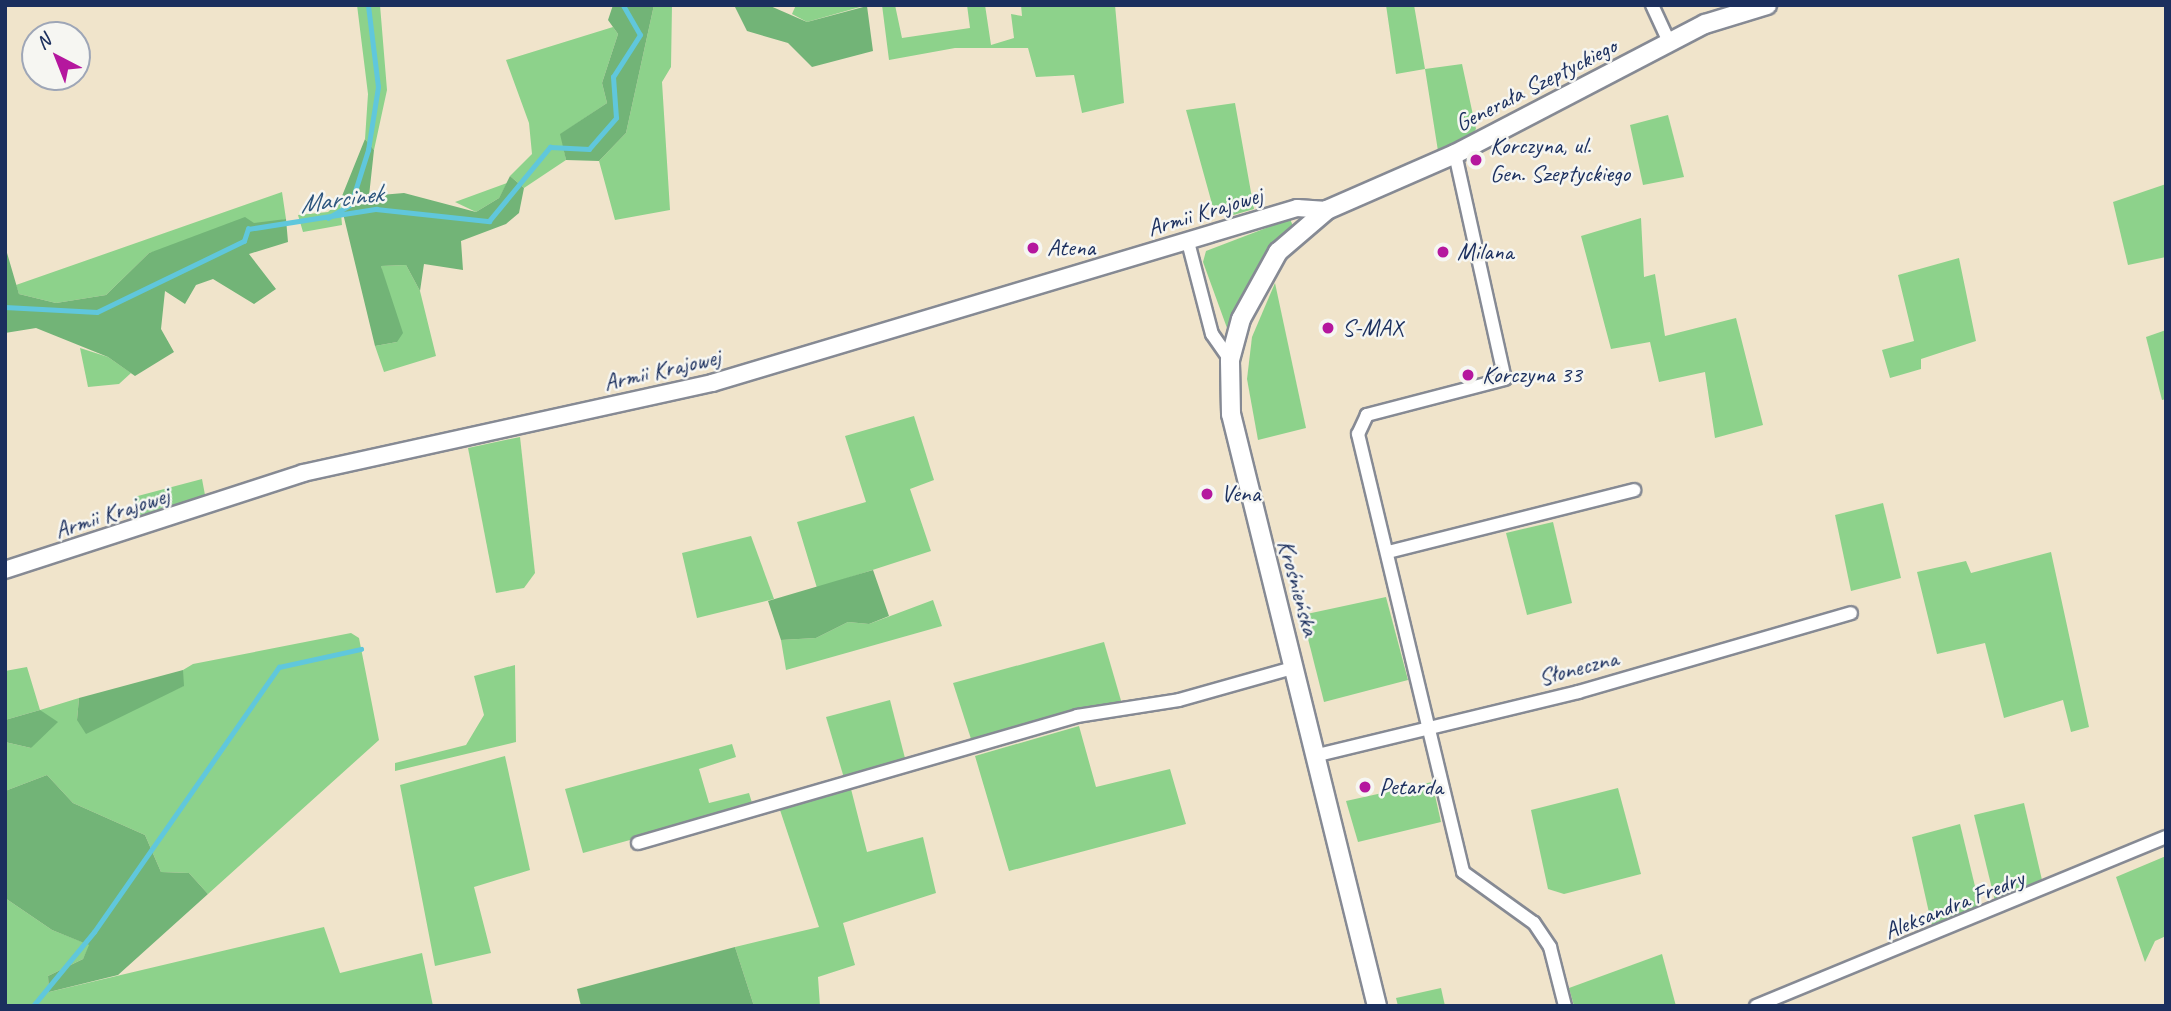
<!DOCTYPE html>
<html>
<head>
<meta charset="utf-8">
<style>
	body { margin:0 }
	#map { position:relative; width:2171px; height:1011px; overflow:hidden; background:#f0e4cb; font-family:Caveat,sans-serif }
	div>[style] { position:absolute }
	.green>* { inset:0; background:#8dd28b }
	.forest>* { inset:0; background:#72b477 }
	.stream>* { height:4.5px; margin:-2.25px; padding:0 2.25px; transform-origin:2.25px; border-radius:2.25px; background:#60c7dc }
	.roads { filter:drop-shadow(2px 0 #868a94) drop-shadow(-2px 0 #868a94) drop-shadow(0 2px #868a94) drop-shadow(0 -2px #868a94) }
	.minor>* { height:12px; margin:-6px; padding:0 6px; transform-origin:6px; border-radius:6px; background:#fff }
	.tertiary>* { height:16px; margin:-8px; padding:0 8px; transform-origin:8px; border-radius:8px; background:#fff }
	.secondary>* { height:18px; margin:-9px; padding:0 9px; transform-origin:9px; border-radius:9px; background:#fff }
	.dots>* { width:19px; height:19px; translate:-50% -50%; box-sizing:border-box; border:4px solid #f6f6f2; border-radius:50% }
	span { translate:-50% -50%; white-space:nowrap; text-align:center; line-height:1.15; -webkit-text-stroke:5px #f6f6f2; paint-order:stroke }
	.street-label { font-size:24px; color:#1b2f5e }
	.poi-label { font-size:24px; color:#1b2f5e }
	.left { translate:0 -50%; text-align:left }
	.water-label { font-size:26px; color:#2c557e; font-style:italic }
	.frame { position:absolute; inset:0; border:7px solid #1b2f5e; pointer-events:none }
	.north { position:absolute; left:21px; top:21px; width:70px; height:70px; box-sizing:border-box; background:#f6f6f2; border:2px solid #9ea6b7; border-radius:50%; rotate:318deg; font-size:19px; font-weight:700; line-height:28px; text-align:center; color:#1b2f5e }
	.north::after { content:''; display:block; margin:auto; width:24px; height:32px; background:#b5179e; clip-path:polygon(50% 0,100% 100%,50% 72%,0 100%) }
</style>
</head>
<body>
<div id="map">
	<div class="green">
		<div style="clip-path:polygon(357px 5px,380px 5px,387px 90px,374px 150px,365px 139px,368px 94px)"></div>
		<div style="clip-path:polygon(654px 5px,672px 5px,671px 67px,662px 82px,670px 210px,615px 220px,599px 161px,626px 133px)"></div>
		<div style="clip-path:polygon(796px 5px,867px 5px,807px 22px,792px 14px)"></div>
		<div style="clip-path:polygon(882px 5px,895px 5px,902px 38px,970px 28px,967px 5px,985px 5px,991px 45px,1014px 38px,1011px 14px,1022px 16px,1021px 5px,1115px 5px,1124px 103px,1082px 113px,1074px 75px,1036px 77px,1028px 48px,955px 48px,889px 60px)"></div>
		<div style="clip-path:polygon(1386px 5px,1414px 5px,1425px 69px,1462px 64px,1476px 129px,1469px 139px,1438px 151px,1425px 69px,1396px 74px)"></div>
		<div style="clip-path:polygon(613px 27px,618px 34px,602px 83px,607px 103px,561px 134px,566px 160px,524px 188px,510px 176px,532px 154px,529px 123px,506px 60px)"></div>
		<div style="clip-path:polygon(1235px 103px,1254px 209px,1230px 216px,1228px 206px,1214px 211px,1186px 110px)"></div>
		<div style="clip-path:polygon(1668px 115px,1684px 177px,1643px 185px,1630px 125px)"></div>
		<div style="clip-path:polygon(507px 183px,499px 198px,476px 212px,455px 202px)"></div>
		<div style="clip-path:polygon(2166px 184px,2166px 257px,2128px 265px,2113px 202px)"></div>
		<div style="clip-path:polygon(282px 192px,286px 219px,149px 253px,106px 295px,56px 303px,19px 294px,16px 285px)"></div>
		<div style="clip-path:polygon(340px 201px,342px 225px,303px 232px,298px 215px,328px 212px)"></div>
		<div style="clip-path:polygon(1641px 218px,1644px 277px,1655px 274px,1665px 336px,1736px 318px,1763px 425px,1715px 438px,1705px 372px,1659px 382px,1650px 342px,1611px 349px,1581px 236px)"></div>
		<div style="clip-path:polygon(1290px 219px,1293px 226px,1270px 250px,1227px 328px,1203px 262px,1206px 251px)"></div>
		<div style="clip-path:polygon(1959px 258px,1976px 341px,1921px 359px,1921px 369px,1890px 378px,1882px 350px,1914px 341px,1898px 275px)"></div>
		<div style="clip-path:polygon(406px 265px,420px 291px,436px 356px,384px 372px,375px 346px,397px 342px,381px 266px)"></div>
		<div style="clip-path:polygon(1275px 283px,1306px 428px,1258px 440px,1247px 379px,1252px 337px)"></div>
		<div style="clip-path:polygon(2166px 330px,2166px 399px,2162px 400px,2146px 337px)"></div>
		<div style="clip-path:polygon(80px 348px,108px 357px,131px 373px,119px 384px,88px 387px)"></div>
		<div style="clip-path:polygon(914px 416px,934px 480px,910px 489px,931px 551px,817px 588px,797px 522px,866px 502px,845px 436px)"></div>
		<div style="clip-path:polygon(520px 437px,535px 573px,524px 588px,496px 593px,468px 448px)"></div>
		<div style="clip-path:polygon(202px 479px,205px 495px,140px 517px,134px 497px)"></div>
		<div style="clip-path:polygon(1883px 503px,1901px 578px,1851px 591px,1835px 515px)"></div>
		<div style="clip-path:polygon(1553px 522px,1572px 603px,1527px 615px,1506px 533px)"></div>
		<div style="clip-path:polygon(751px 536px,774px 599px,697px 618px,682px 553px)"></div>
		<div style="clip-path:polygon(2051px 552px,2089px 727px,2071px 732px,2063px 700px,2004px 718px,1985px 643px,1937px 654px,1917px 572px,1966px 561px,1971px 573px)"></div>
		<div style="clip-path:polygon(1386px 597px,1408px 680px,1324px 702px,1302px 615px)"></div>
		<div style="clip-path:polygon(933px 600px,942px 626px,786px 670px,781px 640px,816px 638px,848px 622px,869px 624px)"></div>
		<div style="clip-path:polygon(351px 633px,359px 638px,379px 740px,208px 894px,189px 873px,161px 872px,145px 835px,73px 803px,47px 775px,5px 791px,5px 742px,31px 748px,40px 710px,5px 720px,5px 671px,27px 667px,40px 710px,79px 698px,77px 720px,138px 707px,183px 686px,183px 670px,193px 664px)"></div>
		<div style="clip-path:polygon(1104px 642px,1122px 704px,972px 742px,953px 683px)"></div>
		<div style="clip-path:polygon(515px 665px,516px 742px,395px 771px,395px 763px,466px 745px,484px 715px,474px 676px)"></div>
		<div style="clip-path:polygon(890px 700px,906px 762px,844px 778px,826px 717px)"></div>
		<div style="clip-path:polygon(1079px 726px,1096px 787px,1170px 769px,1186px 824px,1009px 871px,975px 756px)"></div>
		<div style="clip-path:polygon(732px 744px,736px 757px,699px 769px,709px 803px,749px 793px,753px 806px,583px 853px,565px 789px)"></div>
		<div style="clip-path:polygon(505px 756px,530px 870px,474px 887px,491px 953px,435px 966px,400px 785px)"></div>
		<div style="clip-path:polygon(1432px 782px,1441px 822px,1358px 842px,1346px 801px)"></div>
		<div style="clip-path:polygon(1618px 788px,1641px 874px,1564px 894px,1548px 889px,1531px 810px)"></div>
		<div style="clip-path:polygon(851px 789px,867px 852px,923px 837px,936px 893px,843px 923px,855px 965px,818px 977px,820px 1006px,754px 1006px,735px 947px,819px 927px,780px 810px)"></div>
		<div style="clip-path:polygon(2024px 803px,2042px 880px,1995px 901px,1974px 815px)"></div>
		<div style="clip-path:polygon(1960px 824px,1980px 907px,1932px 926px,1912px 837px)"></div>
		<div style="clip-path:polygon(2166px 856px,2166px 936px,2155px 941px,2145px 962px,2116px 877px)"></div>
		<div style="clip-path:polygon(5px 898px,52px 930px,90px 945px,83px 959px,48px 976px,49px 992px,324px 927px,340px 973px,422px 953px,433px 1006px,5px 1006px)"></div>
		<div style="clip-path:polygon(1662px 954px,1676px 1006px,1574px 1006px,1569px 988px)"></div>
		<div style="clip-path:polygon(1441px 988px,1445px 1006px,1398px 1006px,1396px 998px)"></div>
	</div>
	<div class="forest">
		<div style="clip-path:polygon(613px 5px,654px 5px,626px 133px,599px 161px,566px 160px,560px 134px,607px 103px,602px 83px,618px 34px,608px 20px)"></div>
		<div style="clip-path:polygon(734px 5px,768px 5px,807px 22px,867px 6px,873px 51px,812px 67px,788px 43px,747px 31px)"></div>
		<div style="clip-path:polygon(365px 139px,374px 150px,369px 196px,404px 193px,476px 212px,499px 198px,510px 176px,524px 188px,519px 213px,506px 224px,461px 241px,463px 270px,424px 264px,420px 291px,406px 265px,381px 266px,403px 333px,397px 342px,375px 346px,340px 201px)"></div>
		<div style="clip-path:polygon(245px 217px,254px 223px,286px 219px,288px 242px,249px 254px,276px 289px,254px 304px,213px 279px,196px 285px,185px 304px,165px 291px,161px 329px,174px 352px,135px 376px,108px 357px,36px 328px,5px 333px,5px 246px,19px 294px,56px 303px,106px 295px,149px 253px)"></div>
		<div style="clip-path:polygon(873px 570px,889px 616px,869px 624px,848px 622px,816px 638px,781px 640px,768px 601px)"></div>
		<div style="clip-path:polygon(183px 670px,184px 686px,86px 734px,77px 720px,79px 698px)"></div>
		<div style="clip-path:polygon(40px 710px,58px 722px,31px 748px,5px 742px,5px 720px)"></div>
		<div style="clip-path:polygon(47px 775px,73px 803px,145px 835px,161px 872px,189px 873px,208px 894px,118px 975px,49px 992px,48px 976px,83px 959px,89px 945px,52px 930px,5px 898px,5px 791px)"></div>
		<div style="clip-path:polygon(735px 947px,754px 1006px,581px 1006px,577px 989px)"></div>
	</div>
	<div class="stream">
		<div style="left:328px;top:218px;width:27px;rotate:-31deg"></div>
		<div style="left:351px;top:204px;width:57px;rotate:-72.5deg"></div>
		<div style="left:368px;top:150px;width:64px;rotate:-81deg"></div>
		<div style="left:378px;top:87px;width:83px;rotate:-97deg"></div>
		<div style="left:5px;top:307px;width:92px;rotate:3.1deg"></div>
		<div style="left:97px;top:312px;width:163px;rotate:-25.8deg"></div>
		<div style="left:244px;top:241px;width:13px;rotate:-72deg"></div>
		<div style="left:248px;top:229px;width:130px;rotate:-8.9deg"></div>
		<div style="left:376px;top:209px;width:114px;rotate:6.1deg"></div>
		<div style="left:489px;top:221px;width:96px;rotate:-50.5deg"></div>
		<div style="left:550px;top:147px;width:39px;rotate:3deg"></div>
		<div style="left:589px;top:149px;width:41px;rotate:-48.9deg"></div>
		<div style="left:616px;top:118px;width:41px;rotate:-94.2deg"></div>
		<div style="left:613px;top:77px;width:50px;rotate:-57.3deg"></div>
		<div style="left:640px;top:35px;width:34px;rotate:-120deg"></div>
		<div style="left:33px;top:1006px;width:96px;rotate:-50.5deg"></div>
		<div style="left:94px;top:932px;width:323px;rotate:-55.1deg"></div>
		<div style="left:279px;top:667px;width:84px;rotate:-12.4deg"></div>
	</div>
	<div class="roads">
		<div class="minor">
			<div style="left:1652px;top:5px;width:43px;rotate:65.2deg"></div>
			<div style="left:1455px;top:154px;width:230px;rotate:77.5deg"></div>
			<div style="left:1505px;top:379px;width:143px;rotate:165.4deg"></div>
			<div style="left:1367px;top:415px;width:21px;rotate:115deg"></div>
			<div style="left:1358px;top:434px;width:450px;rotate:76.5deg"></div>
			<div style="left:1463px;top:872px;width:87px;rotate:35.7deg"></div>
			<div style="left:1534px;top:923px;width:29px;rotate:56deg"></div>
			<div style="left:1550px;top:947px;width:61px;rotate:75.7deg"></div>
			<div style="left:1188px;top:242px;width:95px;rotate:75.4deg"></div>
			<div style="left:1212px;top:334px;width:32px;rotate:55deg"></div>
			<div style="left:1388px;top:552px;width:254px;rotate:-14.1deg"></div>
			<div style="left:1314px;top:756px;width:272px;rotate:-13.6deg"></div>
			<div style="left:1578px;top:692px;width:284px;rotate:-16.1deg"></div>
			<div style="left:638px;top:843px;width:457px;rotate:-16.1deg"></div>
			<div style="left:1077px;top:716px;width:103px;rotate:-8.9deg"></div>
			<div style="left:1179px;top:700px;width:118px;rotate:-15.7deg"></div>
			<div style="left:1756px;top:1006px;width:443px;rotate:-22.4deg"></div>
		</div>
		<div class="tertiary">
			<div style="left:5px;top:570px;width:313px;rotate:-18deg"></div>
			<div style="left:303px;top:473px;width:419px;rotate:-12.4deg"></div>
			<div style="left:712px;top:383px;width:611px;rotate:-16.65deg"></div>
			<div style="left:1297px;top:208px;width:30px;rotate:4deg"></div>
		</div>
		<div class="secondary">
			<div style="left:1377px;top:1006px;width:610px;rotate:-103.85deg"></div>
			<div style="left:1231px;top:414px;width:54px;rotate:-91.1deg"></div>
			<div style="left:1230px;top:360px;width:42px;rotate:-75deg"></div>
			<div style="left:1241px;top:319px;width:77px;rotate:-61.1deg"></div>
			<div style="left:1278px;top:252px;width:65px;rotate:-40.6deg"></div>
			<div style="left:1327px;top:210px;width:140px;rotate:-23.6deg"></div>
			<div style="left:1455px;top:154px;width:282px;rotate:-27.5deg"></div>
			<div style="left:1705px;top:24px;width:65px;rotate:-17deg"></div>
		</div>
	</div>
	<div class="dots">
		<div style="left:1476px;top:160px;background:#b5179e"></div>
		<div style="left:1033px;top:248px;background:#b5179e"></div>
		<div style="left:1443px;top:252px;background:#b5179e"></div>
		<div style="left:1328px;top:328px;background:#b5179e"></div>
		<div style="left:1468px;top:375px;background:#b5179e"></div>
		<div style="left:1207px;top:494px;background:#b5179e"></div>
		<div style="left:1365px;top:787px;background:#b5179e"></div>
	</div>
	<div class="street-label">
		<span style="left:1536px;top:85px;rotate:-27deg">Generała Szeptyckiego</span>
		<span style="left:1205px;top:212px;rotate:-17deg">Armii Krajowej</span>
		<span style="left:662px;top:370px;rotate:-13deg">Armii Krajowej</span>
		<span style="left:112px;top:513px;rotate:-18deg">Armii Krajowej</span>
		<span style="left:1298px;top:588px;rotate:75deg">Krośnieńska</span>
		<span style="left:1578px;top:668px;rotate:-15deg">Słoneczna</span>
		<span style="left:1954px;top:905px;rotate:-22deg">Aleksandra Fredry</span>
	</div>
	<div class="poi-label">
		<span class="left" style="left:1490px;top:160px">Korczyna, ul.<br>Gen. Szeptyckiego</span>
		<span class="left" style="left:1047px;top:248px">Atena</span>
		<span class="left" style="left:1457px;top:252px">Milana</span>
		<span class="left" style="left:1342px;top:328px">S-MAX</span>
		<span class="left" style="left:1482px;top:375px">Korczyna 33</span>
		<span class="left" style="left:1221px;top:494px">Vena</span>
		<span class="left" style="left:1379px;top:787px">Petarda</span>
	</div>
	<div class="water-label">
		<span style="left:341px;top:199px;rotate:-8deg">Marcinek</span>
	</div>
	<div class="frame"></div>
	<div class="north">N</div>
</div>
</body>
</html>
